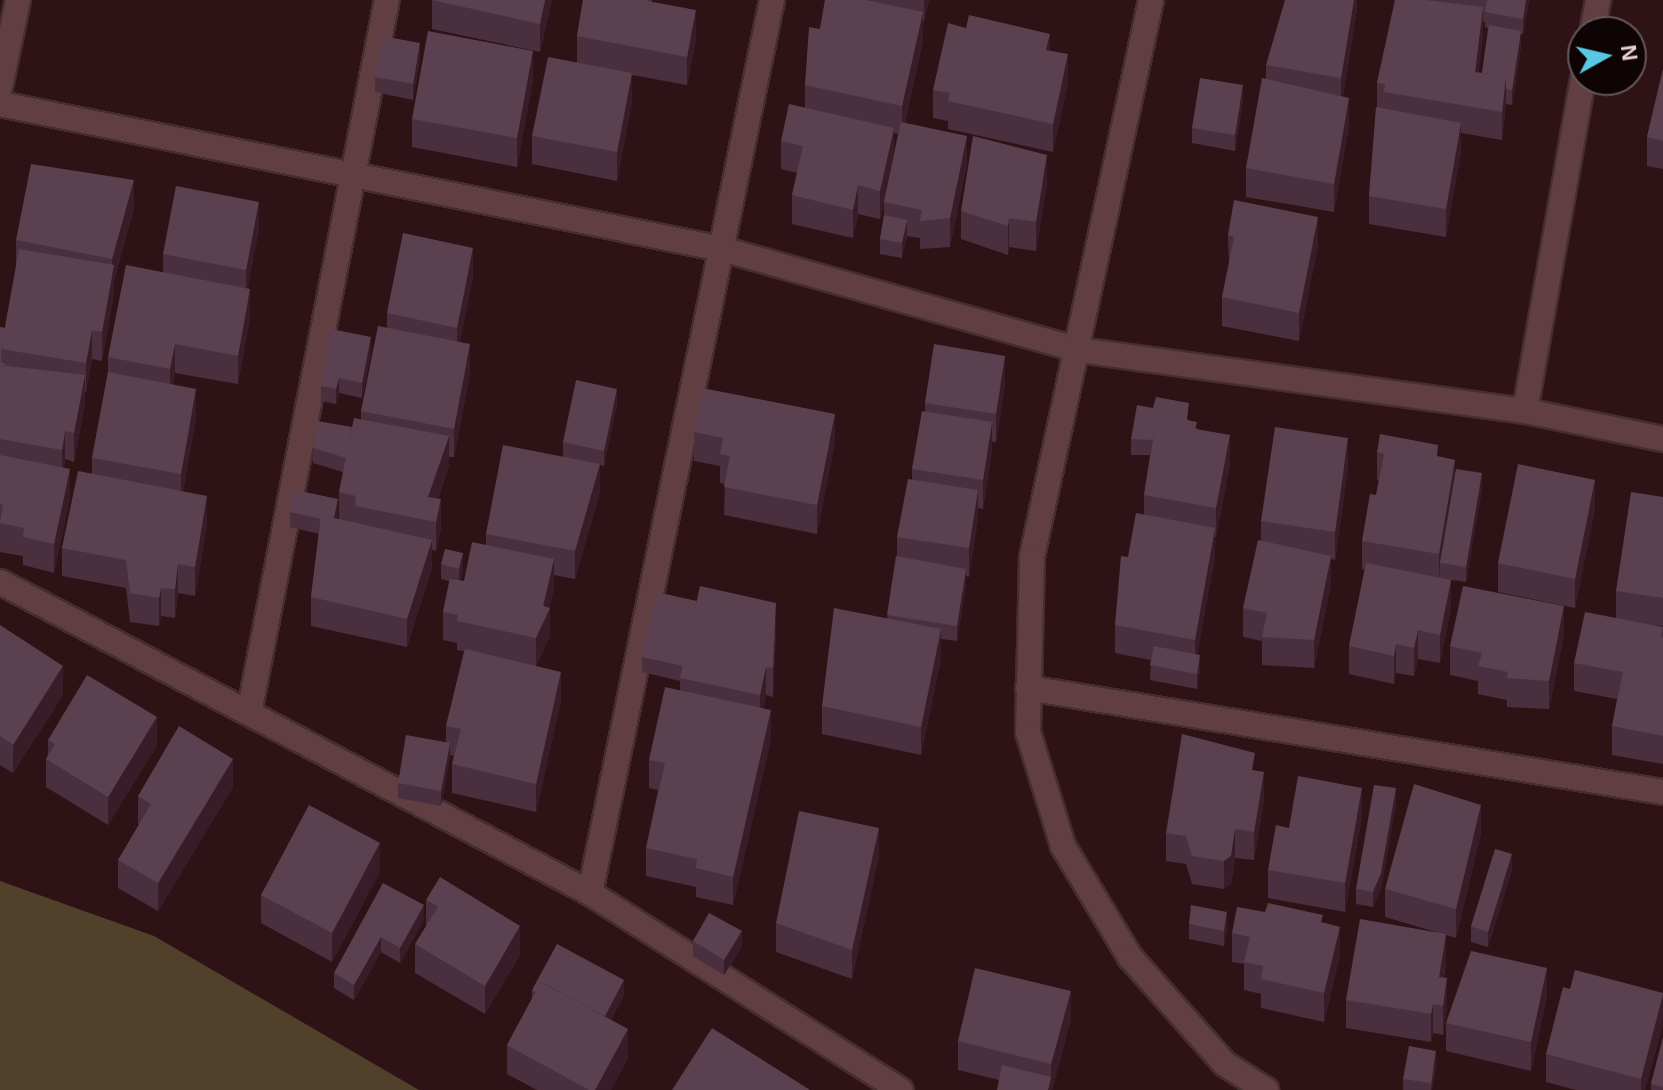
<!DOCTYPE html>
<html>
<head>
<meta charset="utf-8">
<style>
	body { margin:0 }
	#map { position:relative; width:1663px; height:1090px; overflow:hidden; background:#2f1216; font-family:Helvetica,sans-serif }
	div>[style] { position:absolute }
	.green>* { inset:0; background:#52412a }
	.roads { filter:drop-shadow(2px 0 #442e31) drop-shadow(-2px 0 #442e31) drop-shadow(0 2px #442e31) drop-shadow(0 -2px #442e31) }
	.minor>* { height:24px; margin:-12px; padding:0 12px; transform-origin:12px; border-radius:12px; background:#603e42 }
	.wall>* { inset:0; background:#4a2f3f }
	.shaded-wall>* { inset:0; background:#381c28 }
	.building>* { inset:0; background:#5b414f }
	span { translate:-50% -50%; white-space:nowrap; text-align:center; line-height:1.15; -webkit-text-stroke:6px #0f0405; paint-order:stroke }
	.north { position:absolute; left:1567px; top:16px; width:80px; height:80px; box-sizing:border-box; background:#0f0405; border:2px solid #655657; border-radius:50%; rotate:82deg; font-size:22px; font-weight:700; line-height:32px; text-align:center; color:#e7d1d3 }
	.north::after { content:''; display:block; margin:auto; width:28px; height:36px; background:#58c9e3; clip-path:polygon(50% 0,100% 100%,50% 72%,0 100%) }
</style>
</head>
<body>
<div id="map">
	<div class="green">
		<div style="clip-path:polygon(0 881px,154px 936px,419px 1090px,0 1090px)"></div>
	</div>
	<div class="roads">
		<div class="minor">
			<div style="left:1151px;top:0;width:570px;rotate:102.06deg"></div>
			<div style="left:1032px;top:557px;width:175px;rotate:91.3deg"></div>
			<div style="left:1028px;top:732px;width:119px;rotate:72.9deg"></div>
			<div style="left:1063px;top:846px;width:130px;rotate:58.9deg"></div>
			<div style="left:1130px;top:957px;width:143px;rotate:48.4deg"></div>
			<div style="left:1225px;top:1064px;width:49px;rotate:32.4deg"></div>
			<div style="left:1592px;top:32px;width:33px;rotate:-79deg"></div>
			<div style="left:0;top:87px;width:89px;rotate:-78.3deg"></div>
			<div style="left:0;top:104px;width:736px;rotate:11.36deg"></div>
			<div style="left:722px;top:249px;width:371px;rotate:15.8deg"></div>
			<div style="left:1079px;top:350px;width:450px;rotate:7.8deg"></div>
			<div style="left:1525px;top:411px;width:141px;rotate:11.5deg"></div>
			<div style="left:1525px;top:411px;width:336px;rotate:-80.1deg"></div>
			<div style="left:0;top:582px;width:667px;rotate:27.79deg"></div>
			<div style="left:590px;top:893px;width:368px;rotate:32.4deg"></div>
			<div style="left:1028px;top:688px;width:643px;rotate:9.3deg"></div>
			<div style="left:249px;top:713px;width:726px;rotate:-79.05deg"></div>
			<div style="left:590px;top:893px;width:911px;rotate:-78.48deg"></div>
		</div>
	</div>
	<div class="wall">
		<div style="clip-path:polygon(432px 0,552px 0,540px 52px,432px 29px)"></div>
		<div style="clip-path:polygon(583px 0,652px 0,652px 2px,696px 39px,687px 85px,632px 75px,632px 101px,617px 181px,532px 164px,532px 136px,577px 62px,577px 36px)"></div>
		<div style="clip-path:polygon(evenodd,825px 0,929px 0,924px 21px,923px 21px,923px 40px,905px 123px,967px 164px,950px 247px,920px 249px,920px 238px,907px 236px,902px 258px,880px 254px,880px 239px,884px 215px,884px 202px,880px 219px,858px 214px,853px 238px,792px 224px,792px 195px,797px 173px,781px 169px,781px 141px,805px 108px,805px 85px,820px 29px,825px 0,894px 133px,898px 134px,894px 154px,894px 133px)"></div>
		<div style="clip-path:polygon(1357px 0,1357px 9px,1343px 96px,1349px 126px,1334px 212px,1246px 197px,1246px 168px,1266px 79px,1266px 65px)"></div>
		<div style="clip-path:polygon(evenodd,1395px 0,1529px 0,1523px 34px,1521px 34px,1521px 46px,1512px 105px,1506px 104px,1502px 140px,1461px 133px,1461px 151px,1446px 237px,1369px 224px,1369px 196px,1377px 108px,1377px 83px,1395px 0,1483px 22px,1485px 22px,1485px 27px,1488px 28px,1482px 73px,1478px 73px,1483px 36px,1483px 22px)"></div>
		<div style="clip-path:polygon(1050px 51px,1068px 82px,1053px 152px,948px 129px,948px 121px,933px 118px,933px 90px)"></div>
		<div style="clip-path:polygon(420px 58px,413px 100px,375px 92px,375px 77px)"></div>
		<div style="clip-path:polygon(1663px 69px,1663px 169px,1647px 166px,1647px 137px)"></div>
		<div style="clip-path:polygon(533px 80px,517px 167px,412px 147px,412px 119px)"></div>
		<div style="clip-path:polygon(1243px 100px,1235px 151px,1192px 143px,1192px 128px)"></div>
		<div style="clip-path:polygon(1047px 184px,1036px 251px,1009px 247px,1008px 255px,961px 239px,961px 211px)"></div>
		<div style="clip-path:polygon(134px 208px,114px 281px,114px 294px,102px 361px,92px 359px,86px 392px,85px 392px,85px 403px,74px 462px,65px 459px,64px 468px,70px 498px,54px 573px,23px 565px,23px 556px,0 552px,0 327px,5px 328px,16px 268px,16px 240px)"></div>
		<div style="clip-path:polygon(259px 230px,247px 289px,250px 318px,238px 384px,175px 373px,173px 384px,196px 417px,183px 491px,207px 524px,195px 596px,178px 593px,175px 618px,161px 616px,159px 626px,130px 622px,126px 588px,62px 576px,62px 548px,92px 474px,92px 458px,108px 373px,108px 357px,163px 273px,163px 254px)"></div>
		<div style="clip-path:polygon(1228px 235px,1318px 245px,1299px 341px,1222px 326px,1222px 297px,1229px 264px)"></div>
		<div style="clip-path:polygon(473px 276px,460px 342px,470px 373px,454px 457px,449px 457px,449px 465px,438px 499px,441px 528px,436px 551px,432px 550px,432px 568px,407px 647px,311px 626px,311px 597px,319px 534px,290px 527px,290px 512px,338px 514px,337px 519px,339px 519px,339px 492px,343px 472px,313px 463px,313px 448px,352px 427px,361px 420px,361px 411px,387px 327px,387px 313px)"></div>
		<div style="clip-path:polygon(371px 353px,362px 398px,339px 393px,336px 404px,321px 401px,321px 386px)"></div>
		<div style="clip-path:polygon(1005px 384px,996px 442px,992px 442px,992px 450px,983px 509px,978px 508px,978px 519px,969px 577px,966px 576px,966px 584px,957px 641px,941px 639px,941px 658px,921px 755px,822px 734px,822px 706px,887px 619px,897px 557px,897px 537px,912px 480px,912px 469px,925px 411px,925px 403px)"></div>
		<div style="clip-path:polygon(617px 404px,604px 466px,600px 465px,600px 492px,575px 579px,554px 575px,554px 588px,549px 608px,550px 636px,536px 666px,561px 700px,536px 812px,452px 793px,452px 764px,454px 756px,450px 755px,441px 806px,398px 798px,398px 783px,446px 742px,446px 726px,464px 651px,457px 650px,457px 643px,443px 640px,443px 612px,449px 581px,441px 579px,441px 564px,463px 568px,460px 580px,464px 581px,486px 545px,486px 534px,563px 456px,563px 442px)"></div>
		<div style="clip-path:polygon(1153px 408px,1189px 420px,1230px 464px,1216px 537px,1215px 537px,1215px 557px,1197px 654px,1200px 670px,1197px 689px,1150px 680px,1151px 660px,1115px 653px,1115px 625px,1128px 557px,1144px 514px,1144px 495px,1150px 455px,1131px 455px,1131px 439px)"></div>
		<div style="clip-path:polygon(694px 432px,835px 442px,817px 534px,724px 515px,725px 484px,720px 483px,720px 466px,694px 461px)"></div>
		<div style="clip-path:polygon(1377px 452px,1438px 457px,1455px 472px,1482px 488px,1466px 582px,1451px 580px,1451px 608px,1440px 663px,1418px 659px,1414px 676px,1396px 673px,1394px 684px,1349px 674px,1349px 646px,1365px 570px,1362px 569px,1362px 541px,1376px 495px,1379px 481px,1377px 480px)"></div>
		<div style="clip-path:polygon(1348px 467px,1335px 560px,1331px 559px,1331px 584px,1314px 668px,1262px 665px,1262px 641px,1243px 637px,1243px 608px,1261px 541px,1261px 521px)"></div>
		<div style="clip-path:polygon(1663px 497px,1663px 626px,1644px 624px,1663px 627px,1663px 764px,1612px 755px,1612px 726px,1617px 699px,1574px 691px,1574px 663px,1616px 618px,1616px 591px)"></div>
		<div style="clip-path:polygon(1595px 508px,1575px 608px,1498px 592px,1498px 563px)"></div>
		<div style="clip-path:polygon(0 625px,63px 695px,13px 773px,0 765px)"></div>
		<div style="clip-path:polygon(776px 632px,773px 697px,766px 695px,763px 708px,771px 739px,733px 905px,696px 897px,696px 887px,646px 876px,646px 848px,658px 790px,649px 788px,649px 760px,680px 690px,680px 681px,642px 672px,642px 657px)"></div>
		<div style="clip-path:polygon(1564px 635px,1549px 709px,1507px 707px,1507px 700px,1478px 694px,1478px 681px,1450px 675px,1450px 646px)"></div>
		<div style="clip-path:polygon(48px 740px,157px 745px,108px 825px,46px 787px,46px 759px,48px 755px)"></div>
		<div style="clip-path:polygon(1255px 770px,1264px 800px,1254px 860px,1235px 858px,1231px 884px,1224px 889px,1192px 884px,1186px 864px,1166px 861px,1166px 833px)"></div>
		<div style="clip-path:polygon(233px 787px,158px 911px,118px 888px,118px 860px,139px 825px,138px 824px,138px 796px)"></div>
		<div style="clip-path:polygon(1396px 804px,1381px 888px,1373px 907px,1356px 904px,1356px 889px)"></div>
		<div style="clip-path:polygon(1362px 816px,1345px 912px,1268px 898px,1268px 870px,1289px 828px)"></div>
		<div style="clip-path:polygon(1481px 833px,1456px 938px,1446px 935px,1446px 962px,1444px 978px,1447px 1007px,1443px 1035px,1433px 1033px,1431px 1042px,1346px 1028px,1346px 1000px,1436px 932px,1385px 917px,1385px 889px)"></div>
		<div style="clip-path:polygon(879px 856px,852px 979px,776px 952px,776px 923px)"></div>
		<div style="clip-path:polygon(1512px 870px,1488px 947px,1471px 942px,1471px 926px)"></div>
		<div style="clip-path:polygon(380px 872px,332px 962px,261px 923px,261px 895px)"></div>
		<div style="clip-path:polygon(383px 883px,424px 920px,400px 963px,381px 952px,354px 1000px,334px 988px,334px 973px)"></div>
		<div style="clip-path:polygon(426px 900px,520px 955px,485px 1014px,415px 973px,415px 944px,426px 926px)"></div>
		<div style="clip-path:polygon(1323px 923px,1340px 955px,1324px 1022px,1261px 1008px,1261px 994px,1244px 990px,1244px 964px,1232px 962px,1232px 933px)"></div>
		<div style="clip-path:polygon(1189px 924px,1227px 928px,1224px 946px,1189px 939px)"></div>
		<div style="clip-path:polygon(693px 941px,742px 946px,724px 975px,693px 956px)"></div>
		<div style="clip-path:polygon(1570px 989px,1663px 993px,1663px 1024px,1645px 1090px,1576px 1090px,1546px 1082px,1546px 1054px)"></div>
		<div style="clip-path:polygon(532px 990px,624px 995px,611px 1020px,628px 1058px,611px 1090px,537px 1090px,507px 1074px,507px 1045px,532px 998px)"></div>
		<div style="clip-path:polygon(1547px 996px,1531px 1071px,1446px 1051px,1446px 1023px)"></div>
		<div style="clip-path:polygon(1071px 1019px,1052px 1090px,999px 1080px,958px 1070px,958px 1041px)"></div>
		<div style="clip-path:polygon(1663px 1037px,1663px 1090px,1651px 1090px,1651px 1084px)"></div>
		<div style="clip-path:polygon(1436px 1066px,1432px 1090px,1403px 1090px,1403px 1079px)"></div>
	</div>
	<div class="shaded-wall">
		<div style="clip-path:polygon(545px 0,552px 0,540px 52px,540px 24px)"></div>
		<div style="clip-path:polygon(924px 0,929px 0,924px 21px)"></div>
		<div style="clip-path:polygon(1354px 0,1357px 0,1357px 9px,1341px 107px,1341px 78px)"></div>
		<div style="clip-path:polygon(1526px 0,1529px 0,1523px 34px,1523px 19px)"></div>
		<div style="clip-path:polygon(1483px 7px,1483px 36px,1475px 101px,1475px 72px)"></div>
		<div style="clip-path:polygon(696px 10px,696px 39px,687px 85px,687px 57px)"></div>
		<div style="clip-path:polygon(923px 12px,923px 40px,902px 135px,902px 106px)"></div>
		<div style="clip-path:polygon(1521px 31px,1521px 46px,1512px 105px,1512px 90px)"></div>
		<div style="clip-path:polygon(1050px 34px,1050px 63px,1046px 50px)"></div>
		<div style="clip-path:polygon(420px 43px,420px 58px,413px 100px,413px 84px)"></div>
		<div style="clip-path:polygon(533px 51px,533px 80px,517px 167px,517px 138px)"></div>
		<div style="clip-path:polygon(1068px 54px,1068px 82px,1053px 152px,1053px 124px)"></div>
		<div style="clip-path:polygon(632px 73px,632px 101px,617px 181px,617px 152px)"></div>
		<div style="clip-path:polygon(1506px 76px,1506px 105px,1502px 140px,1502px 112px)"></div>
		<div style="clip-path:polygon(1243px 85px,1243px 100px,1235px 151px,1235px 135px)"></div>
		<div style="clip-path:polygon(1349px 98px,1349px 126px,1334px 212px,1334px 184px)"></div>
		<div style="clip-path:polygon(1461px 123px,1461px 151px,1446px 237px,1446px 209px)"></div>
		<div style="clip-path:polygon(894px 128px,894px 156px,880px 219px,880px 191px)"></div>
		<div style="clip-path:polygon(967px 136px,967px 164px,950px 247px,950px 218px)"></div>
		<div style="clip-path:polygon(1047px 155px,1047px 184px,1036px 251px,1036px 222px)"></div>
		<div style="clip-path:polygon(134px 180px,134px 208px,114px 281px,114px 294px,102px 361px,102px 332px,112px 276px,112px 259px)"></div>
		<div style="clip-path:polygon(858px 185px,858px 214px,853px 238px,853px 210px)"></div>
		<div style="clip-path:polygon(259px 202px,259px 230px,246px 298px,246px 270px)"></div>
		<div style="clip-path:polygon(1318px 217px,1318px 245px,1299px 341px,1299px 313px)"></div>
		<div style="clip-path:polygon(1009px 218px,1009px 247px,1008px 255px,1008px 226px)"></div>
		<div style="clip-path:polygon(907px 220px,907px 236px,902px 258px,902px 243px)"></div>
		<div style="clip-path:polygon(473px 248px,473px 276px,457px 357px,457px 328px)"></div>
		<div style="clip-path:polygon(250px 289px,250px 318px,238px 384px,238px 356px)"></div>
		<div style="clip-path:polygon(92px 330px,92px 359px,86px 392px,86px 363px)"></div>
		<div style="clip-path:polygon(371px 337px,371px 353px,362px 398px,362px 383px)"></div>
		<div style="clip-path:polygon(175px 344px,175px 373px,170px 398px,170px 369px)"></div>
		<div style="clip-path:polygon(470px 344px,470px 373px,454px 457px,454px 429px)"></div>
		<div style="clip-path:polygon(1005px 356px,1005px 384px,996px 442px,996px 414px)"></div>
		<div style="clip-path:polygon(85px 375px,85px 403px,74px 462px,74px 433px)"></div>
		<div style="clip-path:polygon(339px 378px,339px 393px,336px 404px,336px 389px)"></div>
		<div style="clip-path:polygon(196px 389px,196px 417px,181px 502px,181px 474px)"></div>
		<div style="clip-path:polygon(617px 389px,617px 404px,604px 466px,604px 451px)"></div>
		<div style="clip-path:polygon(835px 414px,835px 442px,817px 534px,817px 505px)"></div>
		<div style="clip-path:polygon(992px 422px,992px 450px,983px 509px,983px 480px)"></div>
		<div style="clip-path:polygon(65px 431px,65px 459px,62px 478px,62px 450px)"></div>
		<div style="clip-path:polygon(1230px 435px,1230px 464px,1216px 537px,1216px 508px)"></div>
		<div style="clip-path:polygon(449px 436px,449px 465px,430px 521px,428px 497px)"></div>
		<div style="clip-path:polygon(1348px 438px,1348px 467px,1335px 560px,1335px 532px)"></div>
		<div style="clip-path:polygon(1455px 460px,1455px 488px,1440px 563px,1439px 583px,1439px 554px)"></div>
		<div style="clip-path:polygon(600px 464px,600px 492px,575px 579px,575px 551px)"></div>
		<div style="clip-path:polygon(70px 469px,70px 498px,54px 573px,54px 544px)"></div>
		<div style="clip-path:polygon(1482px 473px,1482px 488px,1466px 582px,1466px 567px)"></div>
		<div style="clip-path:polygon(1595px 480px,1595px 508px,1575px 608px,1575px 579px)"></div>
		<div style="clip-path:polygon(978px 490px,978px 519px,969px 577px,969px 548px)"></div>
		<div style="clip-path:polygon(207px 496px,207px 524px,195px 596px,195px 567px)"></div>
		<div style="clip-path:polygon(338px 499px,338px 514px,333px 537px,333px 522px)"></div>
		<div style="clip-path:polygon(441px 499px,441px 528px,436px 551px,436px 522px)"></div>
		<div style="clip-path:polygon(1215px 528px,1215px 557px,1195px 668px,1195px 640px)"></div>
		<div style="clip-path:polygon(432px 540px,432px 568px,407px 647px,407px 619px)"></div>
		<div style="clip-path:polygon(463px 553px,463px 568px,459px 584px,459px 569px)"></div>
		<div style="clip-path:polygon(1331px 556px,1331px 584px,1314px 668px,1314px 640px)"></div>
		<div style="clip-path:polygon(554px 559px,554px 588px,548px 613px,550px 608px,550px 636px,536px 666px,536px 638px)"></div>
		<div style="clip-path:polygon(178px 564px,178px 593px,175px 618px,175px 589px)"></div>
		<div style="clip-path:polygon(966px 569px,966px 584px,957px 641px,957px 626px)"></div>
		<div style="clip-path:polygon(1451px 580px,1451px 608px,1440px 663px,1440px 635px)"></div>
		<div style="clip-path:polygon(161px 588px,161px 616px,159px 626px,159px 598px)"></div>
		<div style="clip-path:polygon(776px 603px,776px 632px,773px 697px,773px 668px)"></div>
		<div style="clip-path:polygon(1564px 606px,1564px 635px,1549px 709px,1549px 681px)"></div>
		<div style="clip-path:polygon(941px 629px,941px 658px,921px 755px,921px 727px)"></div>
		<div style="clip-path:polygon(1418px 630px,1418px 659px,1414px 676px,1414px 648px)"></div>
		<div style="clip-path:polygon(1396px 644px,1396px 673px,1394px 684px,1394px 656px)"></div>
		<div style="clip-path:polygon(1200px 655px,1200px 670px,1197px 689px,1197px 674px)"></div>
		<div style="clip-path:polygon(63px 666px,63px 695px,13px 773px,13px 745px)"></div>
		<div style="clip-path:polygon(766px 667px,766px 695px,760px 723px,760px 695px)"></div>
		<div style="clip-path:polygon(561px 672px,561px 700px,536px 812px,536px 784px)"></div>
		<div style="clip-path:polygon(771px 710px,771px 739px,733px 905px,733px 877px)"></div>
		<div style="clip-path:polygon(157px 717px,157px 745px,108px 825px,108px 797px)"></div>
		<div style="clip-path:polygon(450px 743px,450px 758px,441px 806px,441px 791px)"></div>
		<div style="clip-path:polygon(233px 759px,233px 787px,158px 911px,158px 883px)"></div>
		<div style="clip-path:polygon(1264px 772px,1264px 800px,1254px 860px,1254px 832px)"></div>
		<div style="clip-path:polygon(1362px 788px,1362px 816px,1345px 912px,1345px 883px)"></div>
		<div style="clip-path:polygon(1396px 788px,1396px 804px,1381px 888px,1373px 907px,1373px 892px)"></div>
		<div style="clip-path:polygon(1481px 805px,1481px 833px,1456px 938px,1456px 909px)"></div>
		<div style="clip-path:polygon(879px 828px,879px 856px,852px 979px,852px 950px)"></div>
		<div style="clip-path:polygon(1235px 829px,1235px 858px,1231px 884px,1224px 889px,1224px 861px)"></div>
		<div style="clip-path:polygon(380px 843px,380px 872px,332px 962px,332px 933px)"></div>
		<div style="clip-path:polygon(1512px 854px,1512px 870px,1488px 947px,1488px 932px)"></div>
		<div style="clip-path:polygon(424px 905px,424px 920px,400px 963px,400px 948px)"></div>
		<div style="clip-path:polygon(1227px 912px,1227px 928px,1224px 946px,1224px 931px)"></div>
		<div style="clip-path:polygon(520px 926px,520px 955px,485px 1014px,485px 986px)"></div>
		<div style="clip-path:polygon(1340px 927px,1340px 955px,1324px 1022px,1324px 993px)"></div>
		<div style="clip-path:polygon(742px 931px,742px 946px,724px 975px,724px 960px)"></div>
		<div style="clip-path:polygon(1446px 934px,1446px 962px,1439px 1006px,1439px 977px)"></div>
		<div style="clip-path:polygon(381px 937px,381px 952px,354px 1000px,354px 985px)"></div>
		<div style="clip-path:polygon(1547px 968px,1547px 996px,1531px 1071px,1531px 1042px)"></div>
		<div style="clip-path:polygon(1447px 978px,1447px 1007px,1443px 1035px,1443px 1006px)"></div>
		<div style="clip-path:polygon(624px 980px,624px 995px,599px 1042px,599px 1027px)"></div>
		<div style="clip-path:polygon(1071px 991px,1071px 1019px,1052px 1090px,1048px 1090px,1051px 1077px,1051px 1064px)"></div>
		<div style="clip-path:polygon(1663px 996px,1663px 1024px,1645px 1090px,1641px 1090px,1641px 1079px)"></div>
		<div style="clip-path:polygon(1433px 1004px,1433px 1033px,1431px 1042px,1431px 1014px)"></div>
		<div style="clip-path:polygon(628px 1029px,628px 1058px,611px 1090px,595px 1090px)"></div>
		<div style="clip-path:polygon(1436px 1051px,1436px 1066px,1432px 1090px,1431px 1090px)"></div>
	</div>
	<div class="building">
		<div style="clip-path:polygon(432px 0,545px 0,540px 24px)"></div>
		<div style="clip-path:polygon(583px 0,647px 0,647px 1px,696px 10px,687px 57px,577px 36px)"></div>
		<div style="clip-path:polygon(825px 0,866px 0,923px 12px,902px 106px,805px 85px,809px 27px,820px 29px)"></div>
		<div style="clip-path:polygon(1285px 0,1354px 0,1341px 78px,1266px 65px)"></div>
		<div style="clip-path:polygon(1395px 0,1426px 0,1483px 7px,1475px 72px,1506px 76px,1502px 112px,1384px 92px,1385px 84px,1377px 83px)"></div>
		<div style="clip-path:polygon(1487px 0,1526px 0,1523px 19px,1485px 12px)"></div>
		<div style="clip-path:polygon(969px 15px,1050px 34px,1046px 50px,1068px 54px,1053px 124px,948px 101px,950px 93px,933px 90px,948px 23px,966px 28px)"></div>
		<div style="clip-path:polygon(1489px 25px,1521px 31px,1512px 90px,1506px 89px,1506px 76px,1482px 73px)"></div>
		<div style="clip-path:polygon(428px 31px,533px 51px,517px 138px,412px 119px)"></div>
		<div style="clip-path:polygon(382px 36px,420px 43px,413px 84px,375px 77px)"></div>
		<div style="clip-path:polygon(548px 57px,632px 73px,617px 152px,532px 136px)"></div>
		<div style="clip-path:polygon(1663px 69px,1663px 141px,1647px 137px)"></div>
		<div style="clip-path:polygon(1200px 78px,1243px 85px,1235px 135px,1192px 128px)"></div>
		<div style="clip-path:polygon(1262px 78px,1349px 98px,1334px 184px,1246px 168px)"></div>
		<div style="clip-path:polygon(789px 104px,894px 128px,880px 191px,858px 185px,853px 210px,792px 195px,803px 146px,781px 141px)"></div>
		<div style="clip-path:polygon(1376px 107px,1461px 123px,1446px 209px,1369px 196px)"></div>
		<div style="clip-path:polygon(901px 122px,967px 136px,950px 218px,920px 221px,922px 210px,884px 202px)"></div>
		<div style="clip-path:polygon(973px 136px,1047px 155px,1036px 222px,1009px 218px,1008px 226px,961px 211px)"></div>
		<div style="clip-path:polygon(31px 164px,134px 180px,112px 259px,16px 240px)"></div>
		<div style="clip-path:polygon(176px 186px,259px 202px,246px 270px,163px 254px)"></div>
		<div style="clip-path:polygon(1234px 200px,1318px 217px,1299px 313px,1222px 297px,1234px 237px,1228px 235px)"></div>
		<div style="clip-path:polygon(884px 215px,907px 220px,902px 243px,880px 239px)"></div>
		<div style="clip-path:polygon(403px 233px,473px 248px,457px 328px,387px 313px)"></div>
		<div style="clip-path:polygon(19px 249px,114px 265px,102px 332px,92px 330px,86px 363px,1px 349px)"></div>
		<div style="clip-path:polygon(126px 265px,250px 289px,238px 356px,175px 344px,170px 369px,108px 357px)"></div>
		<div style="clip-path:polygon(378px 326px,470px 344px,454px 429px,361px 411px)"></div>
		<div style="clip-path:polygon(0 327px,5px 328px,1px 349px,1px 362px,7px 365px,0 365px)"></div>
		<div style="clip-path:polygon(331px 329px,371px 337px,362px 383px,339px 378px,336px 389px,321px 386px)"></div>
		<div style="clip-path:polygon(934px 344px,1005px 356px,996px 414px,925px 403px)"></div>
		<div style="clip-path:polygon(0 365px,85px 375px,74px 433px,65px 431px,62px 450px,0 439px)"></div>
		<div style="clip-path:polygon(108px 372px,196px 389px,181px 474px,92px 458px)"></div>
		<div style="clip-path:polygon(576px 380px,617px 389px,604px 451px,563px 442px)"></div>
		<div style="clip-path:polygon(702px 388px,835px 414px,817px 505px,724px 487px,730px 456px,720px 454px,723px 438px,694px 432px)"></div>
		<div style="clip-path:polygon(1156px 397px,1189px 403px,1187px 420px,1197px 422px,1195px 429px,1156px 422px,1153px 440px,1131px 439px,1137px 405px,1153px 408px)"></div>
		<div style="clip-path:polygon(922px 411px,992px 422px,983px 480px,912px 469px)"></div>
		<div style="clip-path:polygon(354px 418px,449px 436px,428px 497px,441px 499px,436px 522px,355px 506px,356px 496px,339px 492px)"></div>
		<div style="clip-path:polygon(317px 421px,352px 427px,346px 458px,313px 448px)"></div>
		<div style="clip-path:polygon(1156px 422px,1230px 435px,1216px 508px,1144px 495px)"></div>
		<div style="clip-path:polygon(1275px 427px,1348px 438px,1335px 532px,1261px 521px)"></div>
		<div style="clip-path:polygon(1380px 434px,1438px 445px,1437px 456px,1455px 460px,1439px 554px,1362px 541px,1370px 494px,1376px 495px,1384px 454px,1377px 452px)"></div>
		<div style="clip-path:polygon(503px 445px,600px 464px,575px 551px,486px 534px)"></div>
		<div style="clip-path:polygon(0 455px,70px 469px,54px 544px,23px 537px,24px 528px,0 523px,3px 505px,0 504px)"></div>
		<div style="clip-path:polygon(1518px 464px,1595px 480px,1575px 579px,1498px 563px)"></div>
		<div style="clip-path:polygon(1456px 469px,1482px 473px,1466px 567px,1440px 563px)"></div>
		<div style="clip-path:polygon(78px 471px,207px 496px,195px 567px,178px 564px,175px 589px,161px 588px,159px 598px,130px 593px,126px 560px,62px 548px)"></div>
		<div style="clip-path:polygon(908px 479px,978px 490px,969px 548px,897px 537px)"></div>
		<div style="clip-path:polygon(295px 490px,338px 499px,334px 518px,321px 515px,321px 519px,290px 512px)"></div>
		<div style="clip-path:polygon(1631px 492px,1663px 497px,1663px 598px,1616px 591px)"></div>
		<div style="clip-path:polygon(1136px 513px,1215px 528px,1195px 640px,1115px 625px,1121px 556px,1128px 557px)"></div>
		<div style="clip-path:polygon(321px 515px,432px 540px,407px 619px,311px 597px)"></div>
		<div style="clip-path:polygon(1258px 540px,1331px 556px,1314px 640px,1262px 637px,1267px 613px,1243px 608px)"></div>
		<div style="clip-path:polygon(472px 542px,554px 559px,543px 606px,550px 608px,536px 638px,457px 621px,458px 615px,443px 612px,450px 579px,464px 581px)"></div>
		<div style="clip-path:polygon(445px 549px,463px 553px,459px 569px,441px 564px)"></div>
		<div style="clip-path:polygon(896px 556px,966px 569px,957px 626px,887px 615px)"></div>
		<div style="clip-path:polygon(1366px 563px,1451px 580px,1440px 635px,1418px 630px,1414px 648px,1396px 644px,1394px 656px,1349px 646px)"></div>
		<div style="clip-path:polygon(700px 586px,776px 603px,773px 668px,766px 667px,760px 695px,680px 678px)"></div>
		<div style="clip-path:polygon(1463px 586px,1564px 606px,1549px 681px,1507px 678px,1508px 672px,1478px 666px,1482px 653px,1450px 646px)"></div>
		<div style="clip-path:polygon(656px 592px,697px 601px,683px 666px,642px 657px)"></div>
		<div style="clip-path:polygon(834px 608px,941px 629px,921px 727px,822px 706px)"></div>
		<div style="clip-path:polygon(1585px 612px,1663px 627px,1661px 637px,1663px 637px,1663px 736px,1612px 726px,1623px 672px,1574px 663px)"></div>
		<div style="clip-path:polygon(0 625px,63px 666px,13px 745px,0 736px)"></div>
		<div style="clip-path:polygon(1154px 646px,1200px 655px,1197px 674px,1150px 665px)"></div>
		<div style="clip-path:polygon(465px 649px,561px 672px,536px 784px,452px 764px,461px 729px,446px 726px)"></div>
		<div style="clip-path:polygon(87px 675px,157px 717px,108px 797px,46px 759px,55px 744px,48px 740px)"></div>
		<div style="clip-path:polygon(665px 687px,771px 710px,733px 877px,696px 868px,697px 859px,646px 848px,665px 763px,649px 760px)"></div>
		<div style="clip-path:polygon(179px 726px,233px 759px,158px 883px,118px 860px,151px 804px,138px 796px)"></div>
		<div style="clip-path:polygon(1182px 734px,1255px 753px,1252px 770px,1264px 772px,1254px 832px,1235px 829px,1231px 856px,1224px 861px,1192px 856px,1186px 836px,1166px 833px)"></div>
		<div style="clip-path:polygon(406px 735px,450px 743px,441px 791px,398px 783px)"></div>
		<div style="clip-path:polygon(1298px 776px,1362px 788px,1345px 883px,1268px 870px,1276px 825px,1289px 828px)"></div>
		<div style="clip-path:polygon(1414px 784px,1481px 805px,1456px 909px,1385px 889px)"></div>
		<div style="clip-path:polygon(1374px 785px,1396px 788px,1381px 873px,1373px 892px,1356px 889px)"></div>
		<div style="clip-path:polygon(309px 805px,380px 843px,332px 933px,261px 895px)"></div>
		<div style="clip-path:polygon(799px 811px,879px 828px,852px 950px,776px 923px)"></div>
		<div style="clip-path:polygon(1495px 849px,1512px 854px,1488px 932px,1471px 926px)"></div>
		<div style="clip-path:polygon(440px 877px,520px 926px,485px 986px,415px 944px,438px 907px,426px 900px)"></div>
		<div style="clip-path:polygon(383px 883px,424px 905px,400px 948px,381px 937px,354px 985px,334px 973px)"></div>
		<div style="clip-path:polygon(1268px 903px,1323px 915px,1321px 922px,1340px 927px,1324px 993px,1261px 979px,1263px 966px,1244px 962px,1250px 937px,1232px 933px,1237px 907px,1265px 912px)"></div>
		<div style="clip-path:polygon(1191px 905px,1227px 912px,1224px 931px,1189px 924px)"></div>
		<div style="clip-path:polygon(709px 913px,742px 931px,724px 960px,693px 941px)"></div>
		<div style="clip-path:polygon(1360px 919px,1446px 934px,1439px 977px,1447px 978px,1443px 1006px,1433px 1004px,1431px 1014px,1346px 1000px)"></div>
		<div style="clip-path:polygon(557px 944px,624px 980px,605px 1016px,541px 982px,536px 992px,532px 990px)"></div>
		<div style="clip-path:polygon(1471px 951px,1547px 968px,1531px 1042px,1446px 1023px)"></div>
		<div style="clip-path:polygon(975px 968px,1071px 991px,1051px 1064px,958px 1041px)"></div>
		<div style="clip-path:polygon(1575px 970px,1663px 993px,1641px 1079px,1546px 1054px,1563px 987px,1570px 989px)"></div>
		<div style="clip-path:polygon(541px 982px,628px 1029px,595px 1090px,589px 1090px,507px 1045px)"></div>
		<div style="clip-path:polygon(712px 1028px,810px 1090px,672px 1090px)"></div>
		<div style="clip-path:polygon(1663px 1037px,1663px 1087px,1651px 1084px)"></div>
		<div style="clip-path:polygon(1409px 1046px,1436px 1051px,1431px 1083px,1403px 1079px)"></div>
		<div style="clip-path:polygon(1002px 1065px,1051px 1077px,1048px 1090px,997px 1090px)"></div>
	</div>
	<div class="north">N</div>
</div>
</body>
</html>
